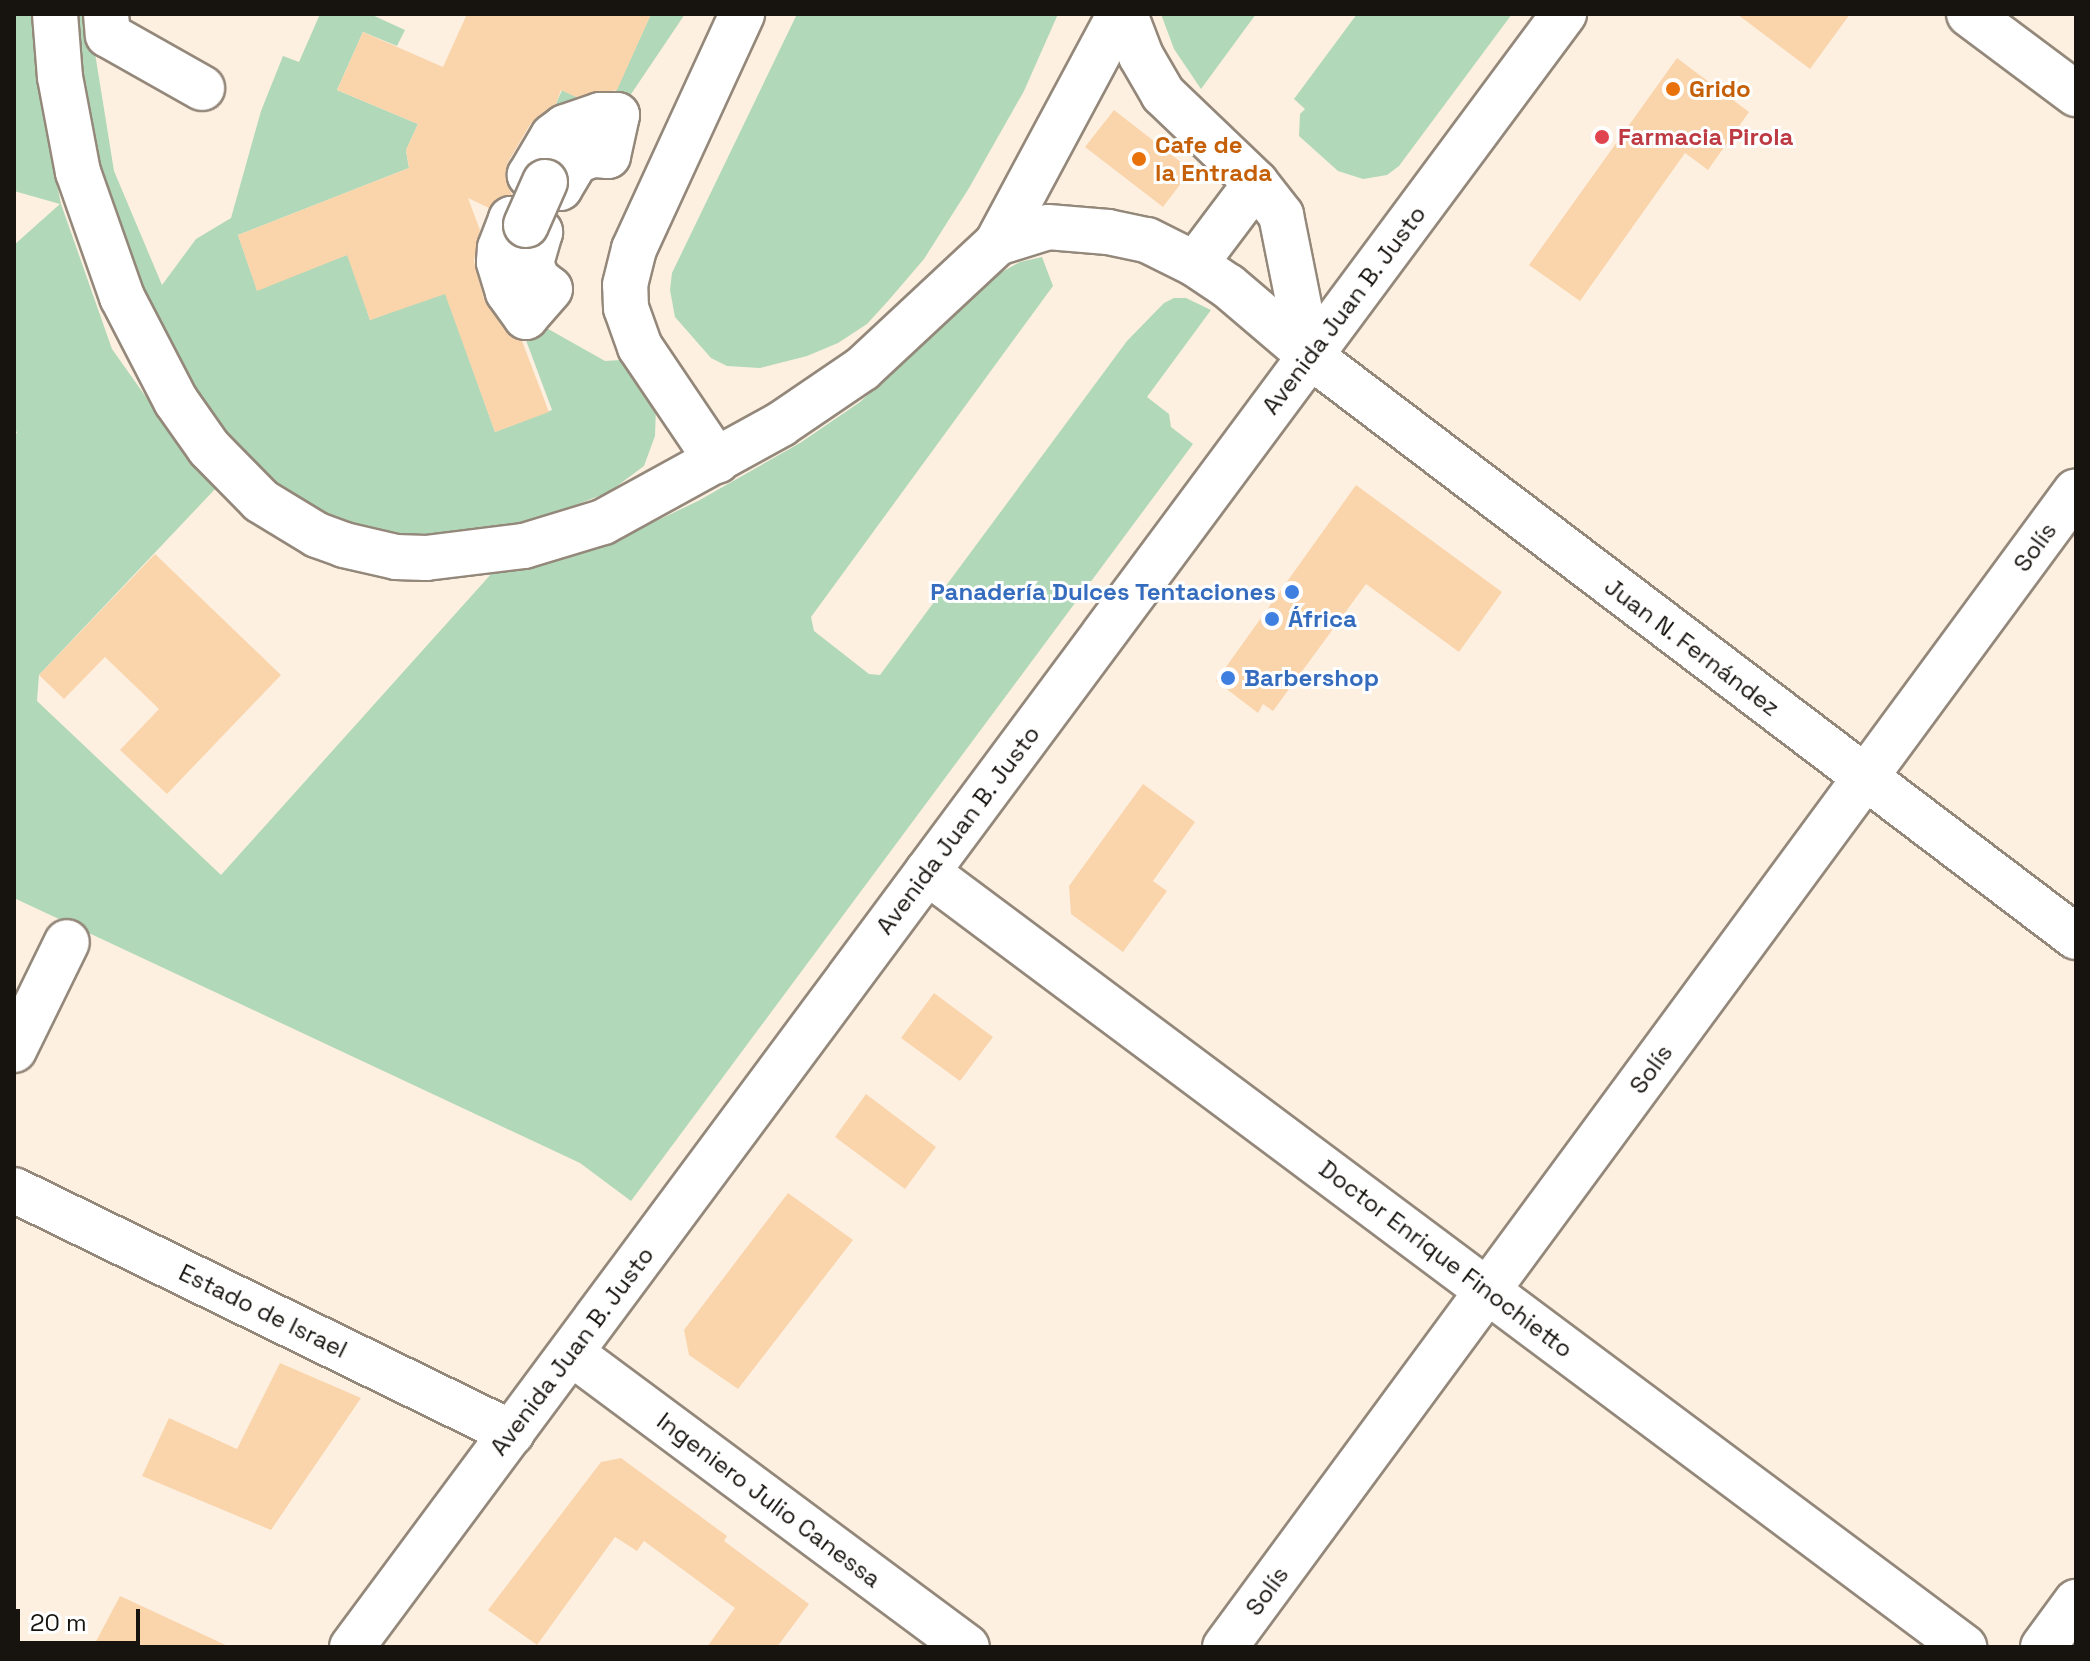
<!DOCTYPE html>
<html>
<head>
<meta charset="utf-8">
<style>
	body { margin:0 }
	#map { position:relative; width:2090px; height:1661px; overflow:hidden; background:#fdf0e1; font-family:"Space Grotesk",sans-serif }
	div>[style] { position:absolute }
	.green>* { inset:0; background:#b1d8b8 }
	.building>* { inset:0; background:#fad5ac }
	.roads { filter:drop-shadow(2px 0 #94887b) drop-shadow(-2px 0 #94887b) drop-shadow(0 2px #94887b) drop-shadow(0 -2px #94887b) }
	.minor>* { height:44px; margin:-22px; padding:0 22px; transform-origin:22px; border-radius:22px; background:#fff }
	.major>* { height:44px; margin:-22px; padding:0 22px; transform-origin:22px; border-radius:22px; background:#fff }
	.bridges { filter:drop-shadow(2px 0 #94887b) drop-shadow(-2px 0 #94887b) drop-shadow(0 2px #94887b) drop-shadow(0 -2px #94887b) }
	.minor-bridge>* { height:44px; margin:-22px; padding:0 22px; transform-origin:22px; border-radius:22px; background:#fff }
	.dots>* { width:22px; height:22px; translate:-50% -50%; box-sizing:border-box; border:4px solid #fff; border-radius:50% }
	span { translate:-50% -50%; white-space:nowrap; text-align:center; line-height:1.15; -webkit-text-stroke:6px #fff; paint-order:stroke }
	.food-label { font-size:24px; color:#c56008; font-weight:700 }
	.left { translate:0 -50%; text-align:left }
	.health-label { font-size:24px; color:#be3a42; font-weight:700 }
	.street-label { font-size:24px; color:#17130e }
	.shop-label { font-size:24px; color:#366cbe; font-weight:700 }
	.right { translate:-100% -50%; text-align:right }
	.frame { position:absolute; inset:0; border:16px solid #17130e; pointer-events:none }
	.scale { position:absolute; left:16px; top:1609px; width:124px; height:36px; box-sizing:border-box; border:4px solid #17130e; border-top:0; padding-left:10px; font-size:24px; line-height:28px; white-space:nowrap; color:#17130e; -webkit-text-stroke:6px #fff; paint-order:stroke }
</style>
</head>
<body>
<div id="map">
	<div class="green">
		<div style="clip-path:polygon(14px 14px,35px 14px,43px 116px,61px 204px,112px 349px,187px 455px,217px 487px,39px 675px,37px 701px,221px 875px,492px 573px,599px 545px,631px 533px,698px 501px,800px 443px,860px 402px,1000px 273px,1020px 262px,1042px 257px,1053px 286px,811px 617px,814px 631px,869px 674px,880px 675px,1127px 341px,1164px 303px,1174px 298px,1186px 298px,1211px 310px,1147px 397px,1169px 414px,1171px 427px,1193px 444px,631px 1201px,580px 1163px,14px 898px,14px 438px,17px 432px,14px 430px,14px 245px,60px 204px,14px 191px)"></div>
		<div style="clip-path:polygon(73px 14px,95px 14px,95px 53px,114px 171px,162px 285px,196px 239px,231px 218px,261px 111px,283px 56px,299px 62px,320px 14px,370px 14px,405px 30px,397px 46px,363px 32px,337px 90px,418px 124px,406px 150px,409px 168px,238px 235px,257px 290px,408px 231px,358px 284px,370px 320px,445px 292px,495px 432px,552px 410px,508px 292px,527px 317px,605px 361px,621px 360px,656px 406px,655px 436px,644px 466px,609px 492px,535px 521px,415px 538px,392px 538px,337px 522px,271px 486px,218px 430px,158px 328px,128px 256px,101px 187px,85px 116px)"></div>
		<div style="clip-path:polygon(651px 14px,685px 14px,617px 115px,526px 173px,562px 90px,592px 104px,615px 93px)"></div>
		<div style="clip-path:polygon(797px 14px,1058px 14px,1024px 91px,969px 188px,924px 259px,888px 301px,867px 324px,838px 343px,807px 356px,760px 368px,727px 366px,711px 358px,675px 317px,670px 290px,672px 273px)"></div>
		<div style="clip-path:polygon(1161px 14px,1256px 14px,1201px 89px,1174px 49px)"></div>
		<div style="clip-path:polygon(1357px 14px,1512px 14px,1399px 166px,1387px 175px,1363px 179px,1338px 171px,1299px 136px,1300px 114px,1305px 109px,1294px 99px)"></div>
	</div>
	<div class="building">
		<div style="clip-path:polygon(467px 14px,651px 14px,617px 90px,576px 97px,561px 90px,556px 104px,531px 123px,508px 162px,505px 177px,512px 195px,496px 199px,489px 208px,468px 198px,480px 230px,474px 261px,484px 299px,506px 332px,522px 341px,549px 412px,495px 432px,445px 294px,370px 320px,347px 255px,257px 291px,238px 235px,409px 168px,406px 150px,418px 124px,337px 90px,363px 32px,443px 67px)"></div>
		<div style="clip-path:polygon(1737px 14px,1850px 14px,1810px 69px)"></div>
		<div style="clip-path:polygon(1677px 58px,1749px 112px,1708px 170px,1685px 153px,1580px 301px,1529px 265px)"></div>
		<div style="clip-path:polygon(1114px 110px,1191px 170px,1163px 207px,1085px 147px)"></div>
		<div style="clip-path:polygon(1356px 485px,1502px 592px,1459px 652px,1366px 584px,1273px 711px,1263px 704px,1258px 713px,1216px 681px)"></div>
		<div style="clip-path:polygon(155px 554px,281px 675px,167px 794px,120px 750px,159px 709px,105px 657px,64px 699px,39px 675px)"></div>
		<div style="clip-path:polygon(1143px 784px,1195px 822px,1153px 881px,1167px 891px,1123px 952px,1071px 914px,1069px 886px)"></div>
		<div style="clip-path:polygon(934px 993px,993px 1037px,960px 1081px,901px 1038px)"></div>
		<div style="clip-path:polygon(866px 1094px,936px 1147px,905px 1189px,835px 1137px)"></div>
		<div style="clip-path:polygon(788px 1193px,853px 1240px,738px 1389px,689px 1355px,684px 1330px)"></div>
		<div style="clip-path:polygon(280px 1363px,361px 1398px,271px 1530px,142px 1476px,169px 1418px,237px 1449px)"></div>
		<div style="clip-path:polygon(621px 1458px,727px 1536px,724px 1541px,809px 1604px,777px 1647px,707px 1647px,735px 1608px,644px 1541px,637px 1551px,615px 1537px,537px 1645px,488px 1610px,601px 1462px)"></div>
		<div style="clip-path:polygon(120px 1596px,230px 1647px,93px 1647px)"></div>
	</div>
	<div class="roads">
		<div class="minor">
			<div style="left:55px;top:14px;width:63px;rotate:85.5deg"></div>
			<div style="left:60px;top:77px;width:97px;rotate:79.3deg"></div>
			<div style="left:78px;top:172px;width:133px;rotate:70.6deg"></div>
			<div style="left:122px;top:297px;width:117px;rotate:62.6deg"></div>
			<div style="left:176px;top:401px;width:57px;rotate:54.9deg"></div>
			<div style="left:209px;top:448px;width:74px;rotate:45.5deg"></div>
			<div style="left:261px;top:501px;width:66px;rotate:31.3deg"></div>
			<div style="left:317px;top:535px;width:29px;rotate:20deg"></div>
			<div style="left:344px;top:545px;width:53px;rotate:13deg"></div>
			<div style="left:396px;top:557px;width:30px;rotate:2deg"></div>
			<div style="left:426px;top:558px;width:99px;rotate:-7deg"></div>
			<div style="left:524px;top:546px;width:83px;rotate:-16.9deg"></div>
			<div style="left:603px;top:522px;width:203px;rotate:-28.8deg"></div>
			<div style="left:781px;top:424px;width:98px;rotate:-34.2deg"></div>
			<div style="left:862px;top:369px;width:185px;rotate:-43deg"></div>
			<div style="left:997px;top:243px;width:260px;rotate:-61.8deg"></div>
			<div style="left:106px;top:14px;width:21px;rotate:85deg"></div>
			<div style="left:108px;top:35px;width:108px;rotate:29.4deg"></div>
			<div style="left:1125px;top:14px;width:45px;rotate:69.1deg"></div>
			<div style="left:1141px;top:56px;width:44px;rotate:59.9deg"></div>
			<div style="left:1163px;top:94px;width:129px;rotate:43.7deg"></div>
			<div style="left:1256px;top:183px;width:41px;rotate:52deg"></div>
			<div style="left:1281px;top:215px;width:143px;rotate:78.7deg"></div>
			<div style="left:1969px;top:14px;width:134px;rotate:36.8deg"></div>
			<div style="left:600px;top:115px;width:17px"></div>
			<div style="left:617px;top:115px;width:42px;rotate:102.4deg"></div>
			<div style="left:608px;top:156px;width:16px;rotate:-176deg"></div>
			<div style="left:592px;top:155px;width:17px;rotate:159deg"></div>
			<div style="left:576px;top:161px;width:31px;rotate:121deg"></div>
			<div style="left:560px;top:188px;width:33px;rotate:-157deg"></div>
			<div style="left:530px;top:175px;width:45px;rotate:-59.5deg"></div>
			<div style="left:553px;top:136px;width:15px;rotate:-37deg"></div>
			<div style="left:565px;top:127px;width:37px;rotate:-19deg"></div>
			<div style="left:511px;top:219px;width:32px;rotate:24deg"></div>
			<div style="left:540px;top:232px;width:32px;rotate:106deg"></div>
			<div style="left:531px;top:263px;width:17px;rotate:69deg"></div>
			<div style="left:537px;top:279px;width:16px;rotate:38deg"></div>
			<div style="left:550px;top:289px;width:37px;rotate:131deg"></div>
			<div style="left:526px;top:317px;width:31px;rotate:-126deg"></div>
			<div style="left:508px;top:292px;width:31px;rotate:-107deg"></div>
			<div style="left:499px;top:262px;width:14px;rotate:-86deg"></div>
			<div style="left:500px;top:248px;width:31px;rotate:-69deg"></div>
			<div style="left:997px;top:243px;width:53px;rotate:-17.4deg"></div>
			<div style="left:1048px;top:227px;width:60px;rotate:4.8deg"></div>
			<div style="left:1108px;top:232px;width:40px;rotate:12deg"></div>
			<div style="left:1147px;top:240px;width:54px;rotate:26.6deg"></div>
			<div style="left:1195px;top:264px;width:40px;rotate:34deg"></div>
			<div style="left:1228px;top:286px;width:106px;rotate:40.4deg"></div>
			<div style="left:1309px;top:355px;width:963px;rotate:37.19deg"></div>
			<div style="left:1195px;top:264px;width:101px;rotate:-53deg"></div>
			<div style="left:717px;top:461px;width:138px;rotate:-124deg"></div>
			<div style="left:640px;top:347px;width:41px;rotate:-109.7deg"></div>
			<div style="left:626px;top:308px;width:23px;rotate:-92deg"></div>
			<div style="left:625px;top:285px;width:37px;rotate:-76deg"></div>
			<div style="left:634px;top:249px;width:259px;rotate:-65.3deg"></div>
			<div style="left:927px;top:872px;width:1295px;rotate:36.77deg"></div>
			<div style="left:14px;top:1050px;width:120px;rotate:-63.9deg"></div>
			<div style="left:14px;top:1190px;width:554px;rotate:26.01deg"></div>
			<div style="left:571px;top:1353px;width:493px;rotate:36.6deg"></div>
			<div style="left:1225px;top:1647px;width:1435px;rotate:-53.64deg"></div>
			<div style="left:2043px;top:1647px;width:56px;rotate:-53.7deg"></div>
		</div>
		<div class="major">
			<div style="left:352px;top:1647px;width:2034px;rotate:-53.42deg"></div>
		</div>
	</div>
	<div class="bridges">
		<div class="minor-bridge">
			<div style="left:526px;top:225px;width:47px;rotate:-66.2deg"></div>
		</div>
	</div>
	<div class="dots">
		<div style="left:1673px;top:89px;background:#e8710a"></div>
		<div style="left:1602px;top:137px;background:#e0444e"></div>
		<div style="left:1139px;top:159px;background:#e8710a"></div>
		<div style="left:1292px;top:592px;background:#3f7fe0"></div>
		<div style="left:1272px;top:619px;background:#3f7fe0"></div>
		<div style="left:1228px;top:678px;background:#3f7fe0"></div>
	</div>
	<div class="food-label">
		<span class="left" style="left:1689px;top:89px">Grido</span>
		<span class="left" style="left:1155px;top:159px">Cafe de<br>la Entrada</span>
	</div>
	<div class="health-label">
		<span class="left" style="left:1618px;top:137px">Farmacia Pirola</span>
	</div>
	<div class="street-label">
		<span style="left:1344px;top:310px;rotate:-53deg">Avenida Juan B. Justo</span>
		<span style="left:2035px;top:547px;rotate:-54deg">Solís</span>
		<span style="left:1692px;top:647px;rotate:37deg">Juan N. Fernández</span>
		<span style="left:958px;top:830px;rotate:-53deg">Avenida Juan B. Justo</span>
		<span style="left:1651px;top:1069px;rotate:-54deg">Solís</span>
		<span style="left:1446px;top:1259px;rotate:37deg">Doctor Enrique Finochietto</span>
		<span style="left:263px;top:1311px;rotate:26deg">Estado de Israel</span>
		<span style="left:572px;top:1351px;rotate:-53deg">Avenida Juan B. Justo</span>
		<span style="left:769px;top:1500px;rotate:37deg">Ingeniero Julio Canessa</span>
		<span style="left:1267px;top:1591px;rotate:-54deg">Solís</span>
	</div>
	<div class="shop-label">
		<span class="right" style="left:1276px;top:592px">Panadería Dulces Tentaciones</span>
		<span class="left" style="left:1288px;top:619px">África</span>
		<span class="left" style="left:1244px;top:678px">Barbershop</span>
	</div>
	<div class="frame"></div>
	<div class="scale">20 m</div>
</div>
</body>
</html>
